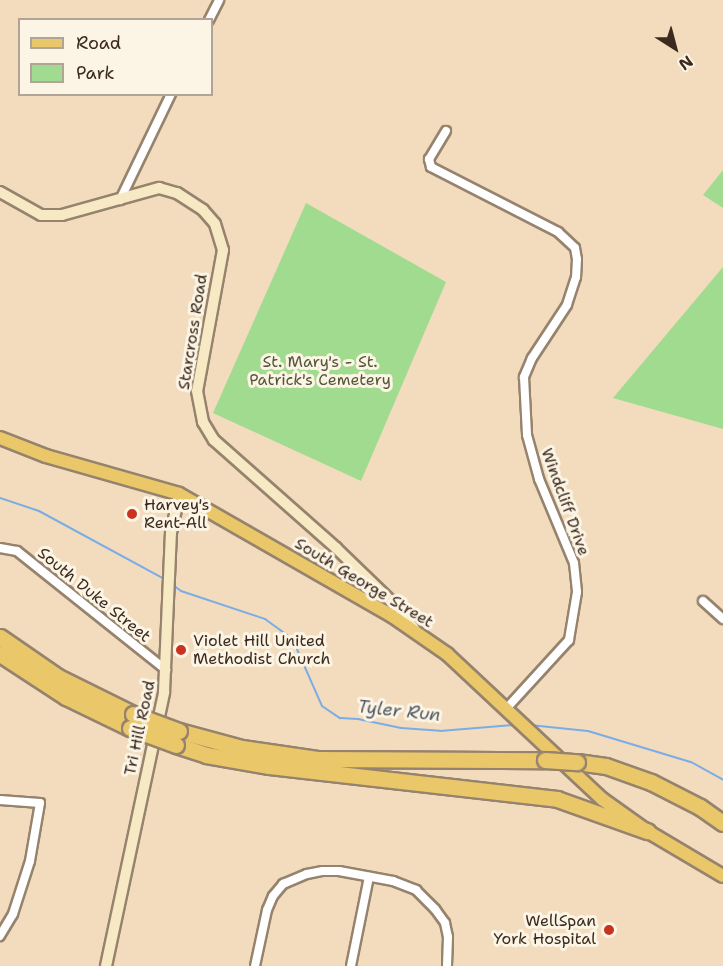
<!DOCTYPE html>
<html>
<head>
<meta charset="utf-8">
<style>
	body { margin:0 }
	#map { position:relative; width:723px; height:966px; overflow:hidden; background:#f2dcbd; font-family:"Shantell Sans",sans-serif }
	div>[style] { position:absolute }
	.green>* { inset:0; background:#a0db8f }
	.stream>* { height:2px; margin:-1px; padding:0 1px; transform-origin:1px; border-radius:1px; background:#7aade6 }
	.roads { filter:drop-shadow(2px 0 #96836e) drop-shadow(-2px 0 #96836e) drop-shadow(0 2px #96836e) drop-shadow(0 -2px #96836e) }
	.street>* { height:8px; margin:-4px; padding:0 4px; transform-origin:4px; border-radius:4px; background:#fff }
	.secondary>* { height:10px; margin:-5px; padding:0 5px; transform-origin:5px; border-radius:5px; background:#f7e9c3 }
	.primary>* { height:12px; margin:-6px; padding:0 6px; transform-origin:6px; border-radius:6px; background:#eac769 }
	.highway>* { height:15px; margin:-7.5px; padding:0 7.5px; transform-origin:7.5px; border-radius:7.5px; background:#eac769 }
	.bridges { filter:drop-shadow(2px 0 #96836e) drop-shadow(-2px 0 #96836e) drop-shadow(0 2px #96836e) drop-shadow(0 -2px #96836e) }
	.highway-bridge>* { height:15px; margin:-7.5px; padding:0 7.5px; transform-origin:7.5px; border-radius:7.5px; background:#eac769 }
	.dots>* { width:16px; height:16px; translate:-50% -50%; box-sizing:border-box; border:3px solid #fcf5e5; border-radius:50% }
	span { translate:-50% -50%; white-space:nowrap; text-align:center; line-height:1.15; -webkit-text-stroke:6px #fcf5e5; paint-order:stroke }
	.street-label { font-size:16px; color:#3b2a1e }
	.park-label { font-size:16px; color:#54563a }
	.poi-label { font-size:16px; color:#3b2a1e }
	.left { translate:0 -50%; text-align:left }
	.right { translate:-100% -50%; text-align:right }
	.water-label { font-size:18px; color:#515864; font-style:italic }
	.legend { position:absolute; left:18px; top:18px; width:195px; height:78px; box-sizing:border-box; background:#fcf5e5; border:2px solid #afa495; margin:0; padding:8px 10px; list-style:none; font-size:18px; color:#3b2a1e }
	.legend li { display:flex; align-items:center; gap:12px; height:30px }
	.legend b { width:30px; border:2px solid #afa495 }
	.north { position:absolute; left:645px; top:18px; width:60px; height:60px; -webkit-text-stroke:4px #fcf5e5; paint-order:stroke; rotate:144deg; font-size:16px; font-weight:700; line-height:24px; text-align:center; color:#3b2a1e }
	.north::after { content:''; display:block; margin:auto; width:21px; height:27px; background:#3b2a1e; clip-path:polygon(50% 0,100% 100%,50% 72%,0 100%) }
</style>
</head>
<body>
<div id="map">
	<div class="green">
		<div style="clip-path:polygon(723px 170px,723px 208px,703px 195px)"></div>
		<div style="clip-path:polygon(306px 203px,446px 282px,361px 481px,213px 413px)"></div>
		<div style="clip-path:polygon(723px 267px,723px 429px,613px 398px)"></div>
	</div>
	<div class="stream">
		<div style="left:0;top:498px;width:41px;rotate:18.4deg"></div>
		<div style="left:39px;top:511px;width:145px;rotate:28.5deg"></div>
		<div style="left:173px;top:585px;width:10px;rotate:37deg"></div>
		<div style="left:181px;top:591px;width:89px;rotate:18.4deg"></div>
		<div style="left:265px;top:619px;width:27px;rotate:36deg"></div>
		<div style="left:287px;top:635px;width:15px;rotate:53deg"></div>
		<div style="left:296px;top:647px;width:64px;rotate:66.2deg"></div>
		<div style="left:322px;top:706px;width:22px;rotate:34deg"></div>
		<div style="left:340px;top:718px;width:18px;rotate:3deg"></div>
		<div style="left:358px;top:719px;width:44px;rotate:11.8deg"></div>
		<div style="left:401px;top:728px;width:39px;rotate:4deg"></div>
		<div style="left:440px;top:731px;width:75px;rotate:-4.6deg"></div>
		<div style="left:530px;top:725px;width:58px;rotate:5.9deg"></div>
		<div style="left:588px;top:731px;width:108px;rotate:16.8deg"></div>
		<div style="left:691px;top:762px;width:37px;rotate:29deg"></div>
	</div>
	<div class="roads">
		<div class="street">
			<div style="left:209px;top:20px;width:22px;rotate:-63deg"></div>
			<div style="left:446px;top:131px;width:33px;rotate:121deg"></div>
			<div style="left:429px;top:159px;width:8px;rotate:76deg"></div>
			<div style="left:431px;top:167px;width:143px;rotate:27.1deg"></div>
			<div style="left:558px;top:232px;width:23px;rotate:43deg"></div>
			<div style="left:575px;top:248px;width:11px;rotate:80deg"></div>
			<div style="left:577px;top:259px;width:18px;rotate:93deg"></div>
			<div style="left:576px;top:277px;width:29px;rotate:108deg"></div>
			<div style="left:567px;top:305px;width:64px;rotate:123.4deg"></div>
			<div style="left:532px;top:358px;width:21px;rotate:113deg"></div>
			<div style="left:524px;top:377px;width:58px;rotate:87deg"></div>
			<div style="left:527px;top:435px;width:46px;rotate:74.7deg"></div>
			<div style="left:539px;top:479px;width:91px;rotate:67.4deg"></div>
			<div style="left:574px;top:563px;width:29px;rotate:84deg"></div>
			<div style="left:577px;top:592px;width:49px;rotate:99.5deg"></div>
			<div style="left:569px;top:640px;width:93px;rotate:132.4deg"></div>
			<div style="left:120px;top:200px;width:118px;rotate:-64.3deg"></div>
			<div style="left:0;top:548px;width:17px;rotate:10deg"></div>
			<div style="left:17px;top:551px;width:191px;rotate:38.6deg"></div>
			<div style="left:703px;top:601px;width:27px;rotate:42deg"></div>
			<div style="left:0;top:800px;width:40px;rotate:4.3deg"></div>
			<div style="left:40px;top:803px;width:59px;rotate:99.8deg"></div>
			<div style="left:30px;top:861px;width:56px;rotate:107.8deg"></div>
			<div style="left:13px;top:914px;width:26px;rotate:121deg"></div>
			<div style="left:255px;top:966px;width:57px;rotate:-77.9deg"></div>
			<div style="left:267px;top:910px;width:15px;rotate:-67deg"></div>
			<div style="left:273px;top:896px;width:16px;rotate:-50deg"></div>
			<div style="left:283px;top:884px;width:26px;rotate:-23deg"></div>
			<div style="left:307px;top:874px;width:16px;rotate:-11deg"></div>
			<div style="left:323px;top:871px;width:16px"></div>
			<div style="left:339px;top:871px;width:55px;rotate:10.5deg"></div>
			<div style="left:393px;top:881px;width:25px;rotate:21deg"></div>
			<div style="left:416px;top:890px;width:27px;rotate:45deg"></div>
			<div style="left:435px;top:909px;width:17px;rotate:54deg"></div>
			<div style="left:445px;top:923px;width:14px;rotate:78deg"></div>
			<div style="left:448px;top:937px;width:29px;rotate:92deg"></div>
			<div style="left:351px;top:966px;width:91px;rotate:-78.6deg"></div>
		</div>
		<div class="secondary">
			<div style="left:0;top:192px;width:47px;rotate:29.3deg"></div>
			<div style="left:41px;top:215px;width:21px"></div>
			<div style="left:62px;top:215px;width:101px;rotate:-15.6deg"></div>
			<div style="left:159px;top:188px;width:19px;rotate:16deg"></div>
			<div style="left:177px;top:193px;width:31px;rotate:33deg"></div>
			<div style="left:203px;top:210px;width:18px;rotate:49deg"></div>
			<div style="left:215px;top:224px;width:27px;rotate:73deg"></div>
			<div style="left:223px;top:250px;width:143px;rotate:100.4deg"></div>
			<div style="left:197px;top:391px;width:32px;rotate:79deg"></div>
			<div style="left:203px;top:422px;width:21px;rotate:59deg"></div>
			<div style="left:214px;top:440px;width:163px;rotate:41.5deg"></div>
			<div style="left:336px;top:548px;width:85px;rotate:44deg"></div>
			<div style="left:397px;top:607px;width:28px;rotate:52deg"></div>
			<div style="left:106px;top:966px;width:280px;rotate:-78deg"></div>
			<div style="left:164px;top:692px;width:159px;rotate:-87.5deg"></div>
			<div style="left:171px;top:533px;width:40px;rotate:-78deg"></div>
		</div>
		<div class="primary">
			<div style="left:0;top:438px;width:49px;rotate:21.4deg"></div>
			<div style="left:46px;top:456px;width:138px;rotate:15.9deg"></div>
			<div style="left:179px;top:494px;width:245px;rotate:29.8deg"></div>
			<div style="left:392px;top:616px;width:67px;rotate:34.6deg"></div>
			<div style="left:447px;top:654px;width:212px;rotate:43.1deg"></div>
			<div style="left:602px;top:799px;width:55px;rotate:35.4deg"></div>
			<div style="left:647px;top:831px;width:88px;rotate:30.6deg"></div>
		</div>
		<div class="highway">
			<div style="left:0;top:637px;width:70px;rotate:34.6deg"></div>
			<div style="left:58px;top:677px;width:84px;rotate:26.3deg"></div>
			<div style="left:0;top:654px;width:79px;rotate:33.1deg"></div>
			<div style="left:66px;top:697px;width:71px;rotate:25.8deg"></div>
			<div style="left:179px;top:731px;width:65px;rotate:15.1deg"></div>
			<div style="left:242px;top:748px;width:76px;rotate:8.3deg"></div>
			<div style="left:317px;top:759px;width:228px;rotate:0.3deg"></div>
			<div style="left:176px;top:745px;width:32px;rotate:18deg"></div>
			<div style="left:206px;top:755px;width:64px;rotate:9.9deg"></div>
			<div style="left:269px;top:766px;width:290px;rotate:6.5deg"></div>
			<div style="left:557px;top:799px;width:96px;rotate:19.6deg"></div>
			<div style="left:577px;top:762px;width:29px;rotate:8deg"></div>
			<div style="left:606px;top:766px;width:48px;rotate:19.6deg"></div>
			<div style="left:651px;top:782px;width:55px;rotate:27deg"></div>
			<div style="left:700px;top:807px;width:28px;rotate:35deg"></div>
		</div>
	</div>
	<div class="bridges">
		<div class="highway-bridge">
			<div style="left:133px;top:714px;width:49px;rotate:20.3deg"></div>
			<div style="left:130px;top:728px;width:49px;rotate:20.3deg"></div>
			<div style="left:545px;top:760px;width:32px;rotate:4deg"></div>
		</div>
	</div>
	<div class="dots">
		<div style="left:132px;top:514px;background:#c8321e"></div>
		<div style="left:181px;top:650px;background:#c8321e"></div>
		<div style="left:609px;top:930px;background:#c8321e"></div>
	</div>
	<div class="street-label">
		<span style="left:193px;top:332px;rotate:-81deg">Starcross Road</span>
		<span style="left:565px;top:502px;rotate:70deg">Windcliff Drive</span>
		<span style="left:364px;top:583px;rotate:31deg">South George Street</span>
		<span style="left:94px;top:595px;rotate:39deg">South Duke Street</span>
		<span style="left:140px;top:728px;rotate:-78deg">Tri Hill Road</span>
	</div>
	<div class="park-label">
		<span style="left:320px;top:371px">St. Mary's - St.<br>Patrick's Cemetery</span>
	</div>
	<div class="poi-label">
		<span class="left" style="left:144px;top:514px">Harvey's<br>Rent-All</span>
		<span class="left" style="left:193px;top:650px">Violet Hill United<br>Methodist Church</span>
		<span class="right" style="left:596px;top:930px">WellSpan<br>York Hospital</span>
	</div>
	<div class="water-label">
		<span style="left:399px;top:711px;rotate:6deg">Tyler Run</span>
	</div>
	<ul class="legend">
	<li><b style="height:8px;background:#eac769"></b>Road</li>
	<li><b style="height:16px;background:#a0db8f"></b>Park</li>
	</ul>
	<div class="north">N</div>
</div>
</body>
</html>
